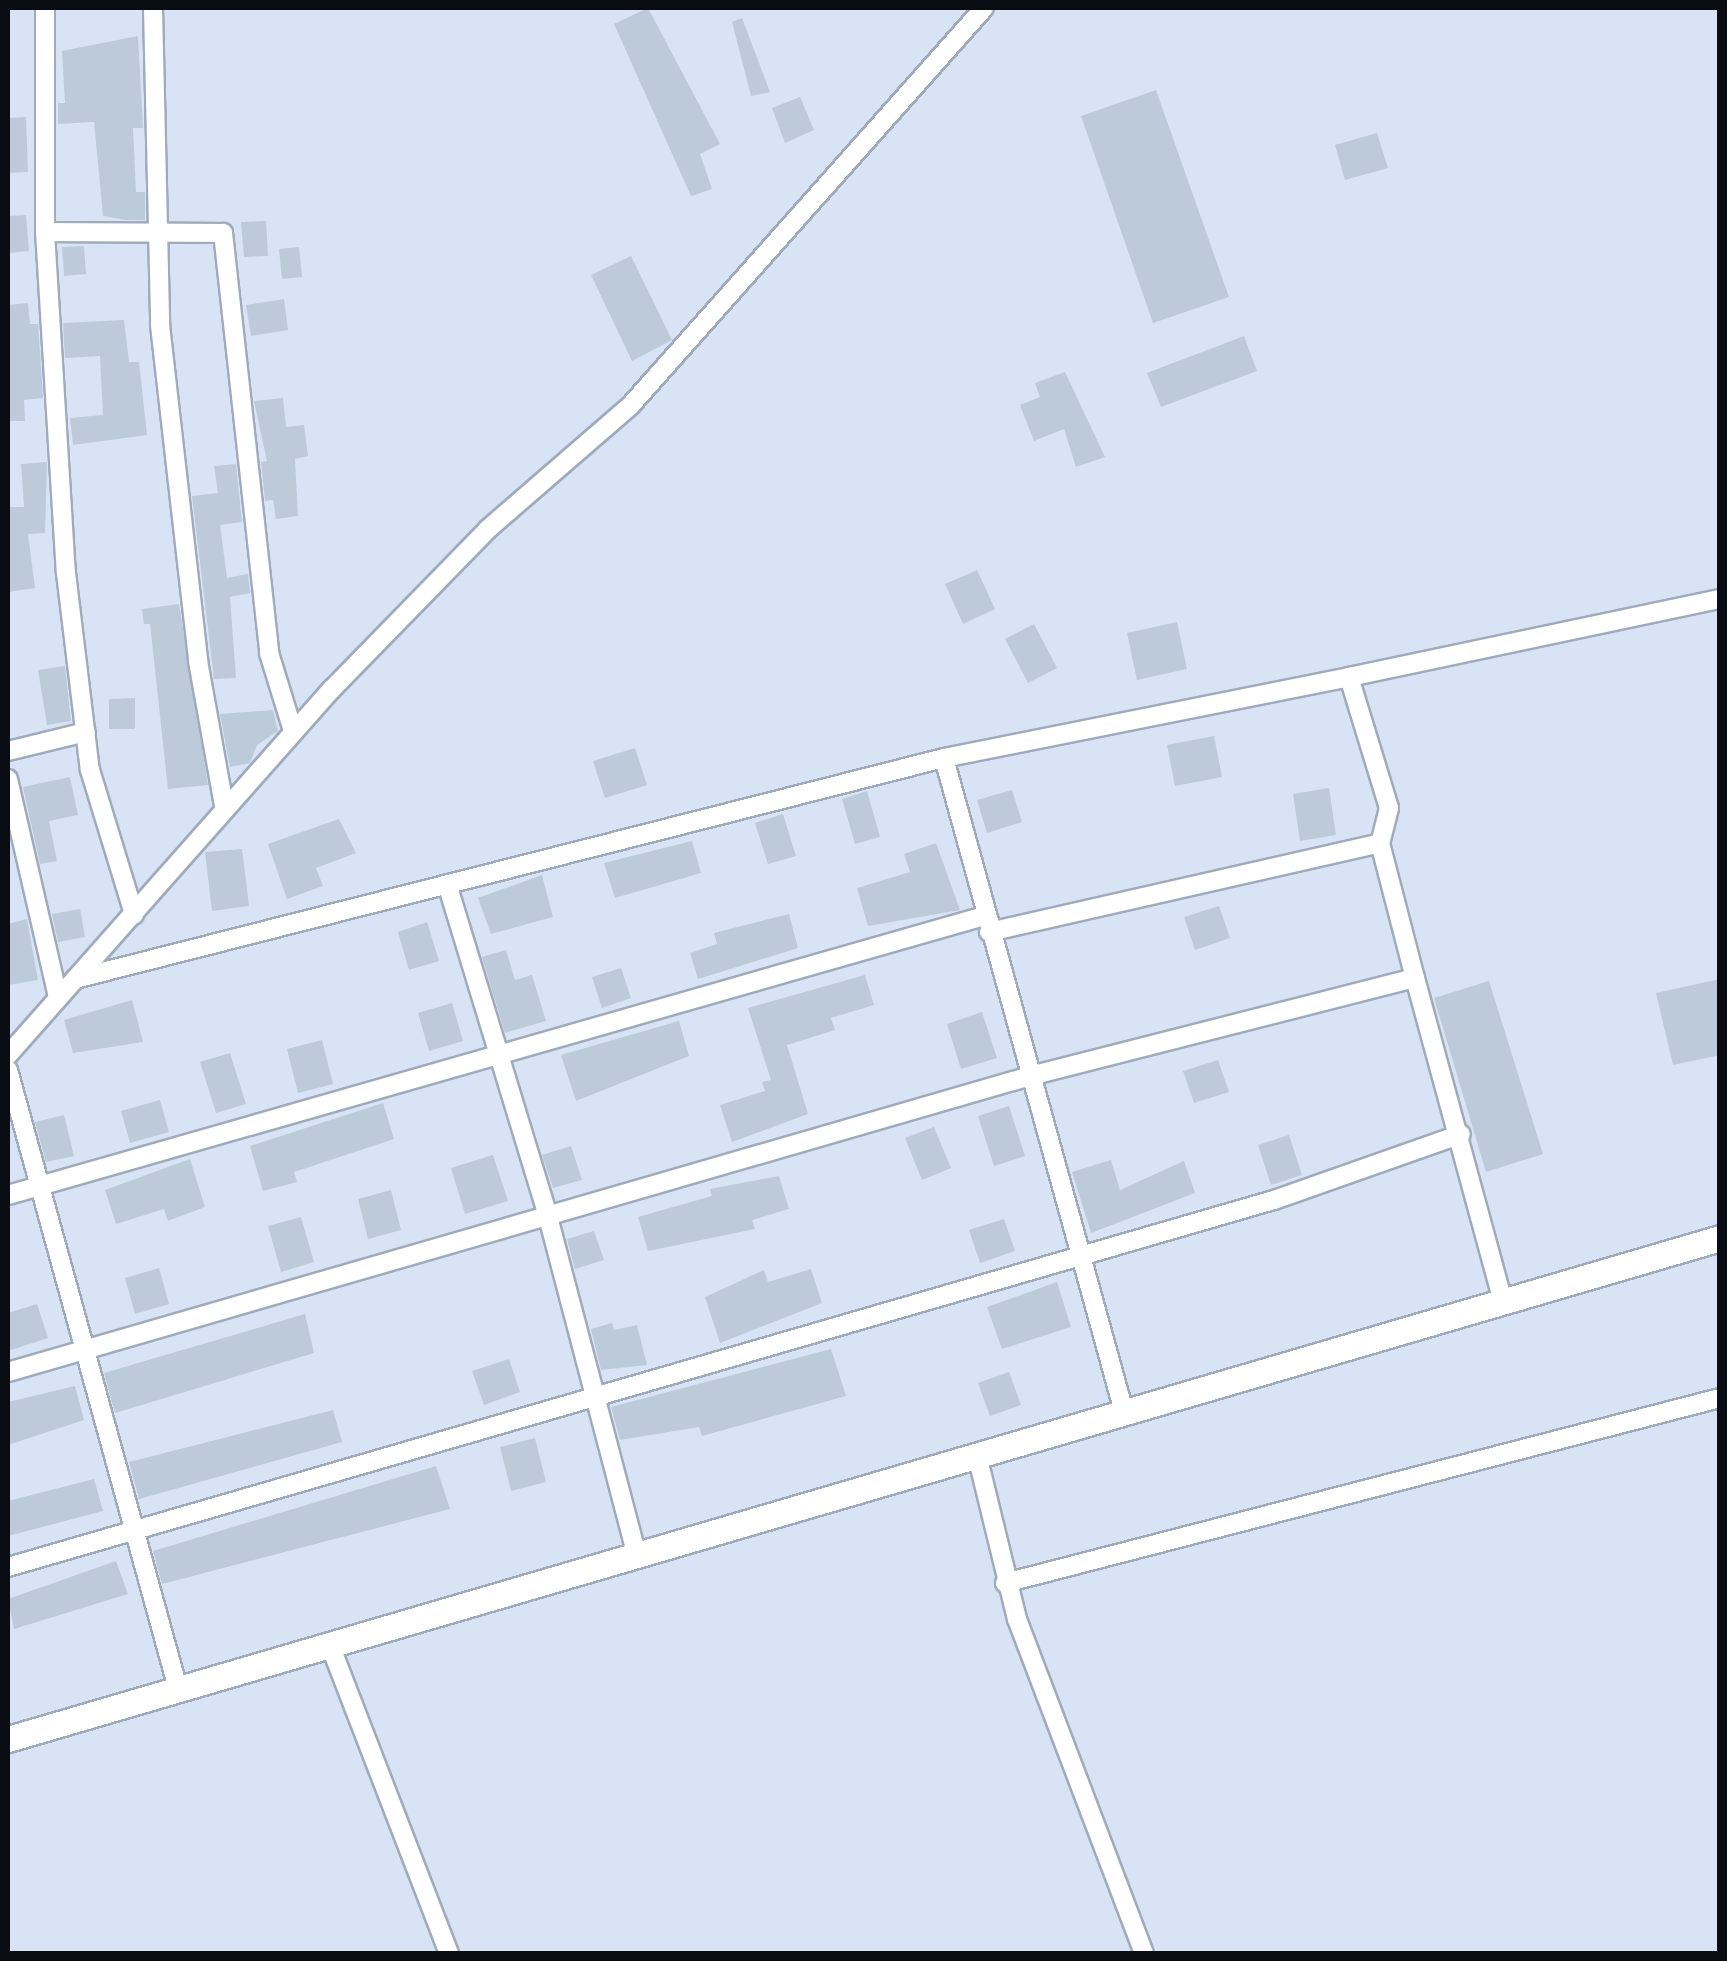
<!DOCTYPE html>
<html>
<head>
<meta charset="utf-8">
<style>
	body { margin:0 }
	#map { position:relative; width:1727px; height:1961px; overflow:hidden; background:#d8e4f6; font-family:"PT Serif",serif }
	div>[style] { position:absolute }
	.building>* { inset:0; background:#bdcada }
	.roads { filter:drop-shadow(2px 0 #9fabbb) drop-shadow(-2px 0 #9fabbb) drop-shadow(0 2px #9fabbb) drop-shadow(0 -2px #9fabbb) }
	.minor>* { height:18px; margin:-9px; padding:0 9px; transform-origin:9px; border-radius:9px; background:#fff }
	.secondary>* { height:25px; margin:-12.5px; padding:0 12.5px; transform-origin:12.5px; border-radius:12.5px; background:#fff }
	span { translate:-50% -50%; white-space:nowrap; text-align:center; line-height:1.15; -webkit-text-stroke:8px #d8e4f6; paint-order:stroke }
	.frame { position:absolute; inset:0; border:10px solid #090d13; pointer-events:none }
</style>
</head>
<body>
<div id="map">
	<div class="building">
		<div style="clip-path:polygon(648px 8px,720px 144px,700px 154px,712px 189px,691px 196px,614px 24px)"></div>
		<div style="clip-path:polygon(742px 18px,770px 92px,751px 96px,732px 22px)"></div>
		<div style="clip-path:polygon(138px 36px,143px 128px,133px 128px,136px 192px,145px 192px,145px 220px,126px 220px,103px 216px,94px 122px,58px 124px,58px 103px,65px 103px,62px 51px)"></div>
		<div style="clip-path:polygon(1156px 90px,1229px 297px,1153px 323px,1081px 116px)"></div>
		<div style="clip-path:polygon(800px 97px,814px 130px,785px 143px,772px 108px)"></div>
		<div style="clip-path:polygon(26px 117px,28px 172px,8px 173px,8px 118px)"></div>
		<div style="clip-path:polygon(1377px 133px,1388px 168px,1345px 180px,1335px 145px)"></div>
		<div style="clip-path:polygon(26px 215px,29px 251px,8px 253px,8px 216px)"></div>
		<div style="clip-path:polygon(266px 221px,268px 256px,244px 257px,241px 222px)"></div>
		<div style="clip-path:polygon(84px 246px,86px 274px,64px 276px,62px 247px)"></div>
		<div style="clip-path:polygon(299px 247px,302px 277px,282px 279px,279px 249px)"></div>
		<div style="clip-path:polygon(631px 256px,672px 340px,632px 361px,591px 275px)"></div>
		<div style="clip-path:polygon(284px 299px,288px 330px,251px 336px,246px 305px)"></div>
		<div style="clip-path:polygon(28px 303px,30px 324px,38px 324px,43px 398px,24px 400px,25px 421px,8px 421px,8px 305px)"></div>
		<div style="clip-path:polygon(124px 320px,129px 362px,139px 362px,147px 435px,73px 445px,70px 418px,103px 415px,100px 356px,65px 358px,63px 323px)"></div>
		<div style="clip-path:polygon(1244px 336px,1257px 371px,1161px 407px,1147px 373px)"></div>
		<div style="clip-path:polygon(1065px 372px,1105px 457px,1076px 467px,1064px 429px,1034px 441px,1020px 405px,1040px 397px,1035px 383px)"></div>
		<div style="clip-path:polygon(283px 398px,286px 427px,304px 425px,308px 456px,295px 459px,298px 516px,276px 519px,273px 500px,265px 501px,261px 462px,267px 461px,254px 401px)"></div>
		<div style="clip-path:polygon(47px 462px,45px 533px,28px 534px,35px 588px,8px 592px,8px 507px,24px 507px,21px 464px)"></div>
		<div style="clip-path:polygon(236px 464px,242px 522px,220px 525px,227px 578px,248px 574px,250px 593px,230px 597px,236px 678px,214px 679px,192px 496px,218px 493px,214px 466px)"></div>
		<div style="clip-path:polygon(977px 570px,995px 609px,963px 624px,945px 584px)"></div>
		<div style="clip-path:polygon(179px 604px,208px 785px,168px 789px,150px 624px,144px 624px,142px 609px)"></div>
		<div style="clip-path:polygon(1177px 622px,1187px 669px,1137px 680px,1127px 633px)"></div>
		<div style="clip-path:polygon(1034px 624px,1057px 668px,1028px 683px,1005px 639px)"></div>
		<div style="clip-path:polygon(65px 666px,71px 721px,47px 725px,38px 670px)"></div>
		<div style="clip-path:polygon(135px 698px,135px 729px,109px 729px,109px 699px)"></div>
		<div style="clip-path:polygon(273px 710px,278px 731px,257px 745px,250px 763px,230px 767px,220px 714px)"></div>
		<div style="clip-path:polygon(1214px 736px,1222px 777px,1175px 786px,1167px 745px)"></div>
		<div style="clip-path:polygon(635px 748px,647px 785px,605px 798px,593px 761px)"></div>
		<div style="clip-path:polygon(70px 777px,78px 815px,49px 821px,57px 861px,40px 864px,23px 787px)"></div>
		<div style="clip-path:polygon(1329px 788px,1336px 835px,1300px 841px,1293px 794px)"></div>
		<div style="clip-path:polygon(1012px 790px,1022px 822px,987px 833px,977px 800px)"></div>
		<div style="clip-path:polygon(867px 791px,880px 837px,855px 844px,842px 799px)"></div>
		<div style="clip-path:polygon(783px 814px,796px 856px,768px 864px,755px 823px)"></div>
		<div style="clip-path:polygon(339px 819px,356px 853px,316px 868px,323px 886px,287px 899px,268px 844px)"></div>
		<div style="clip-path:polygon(692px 841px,701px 873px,615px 898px,604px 863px)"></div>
		<div style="clip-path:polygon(936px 843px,960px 910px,868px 926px,857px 888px,910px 872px,904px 854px)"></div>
		<div style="clip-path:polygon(242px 849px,249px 906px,212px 911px,205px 852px)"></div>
		<div style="clip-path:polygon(542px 875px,553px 917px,491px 934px,478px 898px)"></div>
		<div style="clip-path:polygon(1219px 906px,1230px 938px,1195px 950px,1184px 917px)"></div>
		<div style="clip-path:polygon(80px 909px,85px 937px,58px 942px,52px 914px)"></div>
		<div style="clip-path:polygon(789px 914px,798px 948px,698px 979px,690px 953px,717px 944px,714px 933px)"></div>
		<div style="clip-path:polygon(27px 919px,38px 980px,8px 985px,8px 924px)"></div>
		<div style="clip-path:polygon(427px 922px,439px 961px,409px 970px,398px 932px)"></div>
		<div style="clip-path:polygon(506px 950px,515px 980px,532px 975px,546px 1021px,505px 1033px,482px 957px)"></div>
		<div style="clip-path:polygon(621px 968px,631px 998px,602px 1008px,592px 977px)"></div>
		<div style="clip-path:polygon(865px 975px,874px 1005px,831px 1018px,835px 1030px,787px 1045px,808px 1114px,732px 1142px,720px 1105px,765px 1091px,762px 1082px,771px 1080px,748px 1008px)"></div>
		<div style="clip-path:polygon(1720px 979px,1720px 1055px,1673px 1065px,1656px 993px)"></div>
		<div style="clip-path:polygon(1489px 981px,1543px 1154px,1486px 1172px,1434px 998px)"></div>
		<div style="clip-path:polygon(132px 1000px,143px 1042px,73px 1053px,64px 1020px)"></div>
		<div style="clip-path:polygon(452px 1003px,463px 1041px,429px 1051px,418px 1013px)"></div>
		<div style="clip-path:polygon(982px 1012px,997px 1058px,961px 1069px,947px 1024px)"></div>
		<div style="clip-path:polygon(679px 1021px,689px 1056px,576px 1101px,561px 1055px)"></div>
		<div style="clip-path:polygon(322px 1040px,333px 1084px,298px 1093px,287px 1049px)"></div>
		<div style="clip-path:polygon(230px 1053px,246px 1104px,216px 1113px,200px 1062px)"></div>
		<div style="clip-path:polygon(1218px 1060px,1229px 1092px,1194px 1103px,1183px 1071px)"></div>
		<div style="clip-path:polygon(160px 1100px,169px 1132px,130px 1143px,121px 1111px)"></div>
		<div style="clip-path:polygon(383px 1103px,394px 1139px,294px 1172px,297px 1182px,263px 1191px,250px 1146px)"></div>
		<div style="clip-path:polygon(1009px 1106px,1025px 1156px,994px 1166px,978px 1116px)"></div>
		<div style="clip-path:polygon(64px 1115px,74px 1156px,46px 1162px,35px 1122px)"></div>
		<div style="clip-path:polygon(934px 1127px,951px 1168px,922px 1180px,905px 1138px)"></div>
		<div style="clip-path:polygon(1289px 1135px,1302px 1175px,1271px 1185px,1258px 1145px)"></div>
		<div style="clip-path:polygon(571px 1146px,582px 1180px,553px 1188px,542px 1155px)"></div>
		<div style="clip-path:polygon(493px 1155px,508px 1201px,465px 1214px,451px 1168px)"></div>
		<div style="clip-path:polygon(190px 1159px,205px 1207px,168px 1221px,164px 1209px,116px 1224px,105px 1190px)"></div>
		<div style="clip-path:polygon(1111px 1160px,1120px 1190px,1184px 1161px,1195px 1193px,1091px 1233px,1072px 1172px)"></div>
		<div style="clip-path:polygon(779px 1176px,789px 1209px,752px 1220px,755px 1229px,648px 1251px,638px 1217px,712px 1196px,710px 1189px)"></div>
		<div style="clip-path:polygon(391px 1190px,401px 1230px,368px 1239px,358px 1199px)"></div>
		<div style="clip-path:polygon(301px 1217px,314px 1262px,281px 1272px,268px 1226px)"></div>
		<div style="clip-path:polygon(1004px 1219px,1015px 1251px,980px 1263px,969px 1230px)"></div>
		<div style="clip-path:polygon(594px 1231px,604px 1260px,575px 1269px,567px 1239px)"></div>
		<div style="clip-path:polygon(159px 1268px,169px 1304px,135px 1314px,125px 1278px)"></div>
		<div style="clip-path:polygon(811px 1269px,822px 1303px,720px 1343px,705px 1297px,764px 1270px,768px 1282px)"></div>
		<div style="clip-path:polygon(1057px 1282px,1071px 1327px,1002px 1349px,987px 1307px)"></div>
		<div style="clip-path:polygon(37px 1304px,48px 1338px,8px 1351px,8px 1313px)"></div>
		<div style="clip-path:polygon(305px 1314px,314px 1353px,115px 1413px,104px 1373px)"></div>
		<div style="clip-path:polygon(612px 1323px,614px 1330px,637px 1325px,647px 1365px,601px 1370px,591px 1329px)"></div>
		<div style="clip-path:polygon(831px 1349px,846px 1396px,702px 1436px,699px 1427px,620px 1440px,611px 1407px)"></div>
		<div style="clip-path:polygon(509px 1359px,520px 1392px,484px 1405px,472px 1371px)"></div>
		<div style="clip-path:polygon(1009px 1372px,1021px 1405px,990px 1416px,978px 1383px)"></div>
		<div style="clip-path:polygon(75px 1386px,84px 1420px,8px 1445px,8px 1402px)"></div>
		<div style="clip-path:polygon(333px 1410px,342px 1442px,139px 1499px,129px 1462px)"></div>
		<div style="clip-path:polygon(535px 1438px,546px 1482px,511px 1491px,500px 1447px)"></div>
		<div style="clip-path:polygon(436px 1466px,450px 1509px,162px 1584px,153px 1551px)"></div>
		<div style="clip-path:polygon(94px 1479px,103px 1511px,8px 1536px,8px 1501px)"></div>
		<div style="clip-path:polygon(116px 1561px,128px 1594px,14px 1629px,8px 1599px)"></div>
	</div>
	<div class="roads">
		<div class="minor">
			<div style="left:45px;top:8px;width:224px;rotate:90deg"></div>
			<div style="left:45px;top:232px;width:342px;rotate:86.5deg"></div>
			<div style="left:66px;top:573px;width:198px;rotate:83.1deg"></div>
			<div style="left:90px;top:770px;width:151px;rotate:73deg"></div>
			<div style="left:153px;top:8px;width:317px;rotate:88.7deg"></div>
			<div style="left:160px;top:325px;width:338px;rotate:83.5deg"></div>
			<div style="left:198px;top:661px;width:146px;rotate:79.8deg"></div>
			<div style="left:45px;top:232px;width:178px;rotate:0.3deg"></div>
			<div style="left:223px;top:233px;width:423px;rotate:83.7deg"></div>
			<div style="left:269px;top:653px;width:82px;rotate:72.9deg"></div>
			<div style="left:1349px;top:677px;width:379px;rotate:-11.9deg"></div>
			<div style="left:8px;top:751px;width:80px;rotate:-13.7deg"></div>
			<div style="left:944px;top:758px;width:678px;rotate:74.61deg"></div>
			<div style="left:8px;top:779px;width:224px;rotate:77.1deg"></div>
			<div style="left:448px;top:887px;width:341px;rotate:73.1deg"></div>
			<div style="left:547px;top:1213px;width:354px;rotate:75.3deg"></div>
			<div style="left:989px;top:932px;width:401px;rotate:-12.8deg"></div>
			<div style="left:75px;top:979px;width:897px;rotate:-14.27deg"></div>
			<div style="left:944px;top:758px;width:413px;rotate:-11.3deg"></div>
			<div style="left:1349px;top:677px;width:137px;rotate:73deg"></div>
			<div style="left:1389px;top:808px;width:36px;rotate:104deg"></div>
			<div style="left:1380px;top:843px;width:139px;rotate:75.5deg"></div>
			<div style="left:8px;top:1055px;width:489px;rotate:-48.5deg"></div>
			<div style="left:332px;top:689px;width:223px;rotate:-45.7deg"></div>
			<div style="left:488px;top:529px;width:189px;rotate:-40.9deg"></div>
			<div style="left:631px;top:405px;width:531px;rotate:-48.36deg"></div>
			<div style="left:8px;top:1070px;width:642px;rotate:74.64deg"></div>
			<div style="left:8px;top:1195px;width:1015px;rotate:-15.95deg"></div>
			<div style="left:8px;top:1372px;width:1064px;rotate:-16.15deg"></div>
			<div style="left:1030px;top:1076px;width:397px;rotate:-14.3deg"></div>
			<div style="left:1415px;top:978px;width:335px;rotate:74.8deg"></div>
			<div style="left:977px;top:1455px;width:169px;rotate:76.3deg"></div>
			<div style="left:1017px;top:1619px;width:358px;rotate:69.2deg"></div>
			<div style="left:8px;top:1567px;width:1318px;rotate:-16.17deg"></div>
			<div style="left:1274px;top:1200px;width:198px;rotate:-19.4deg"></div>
			<div style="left:1005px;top:1583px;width:739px;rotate:-14.51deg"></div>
			<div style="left:330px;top:1645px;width:331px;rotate:68.9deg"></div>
		</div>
		<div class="secondary">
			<div style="left:8px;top:1739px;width:1784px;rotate:-16.31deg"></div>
		</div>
	</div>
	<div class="frame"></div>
</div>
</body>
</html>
